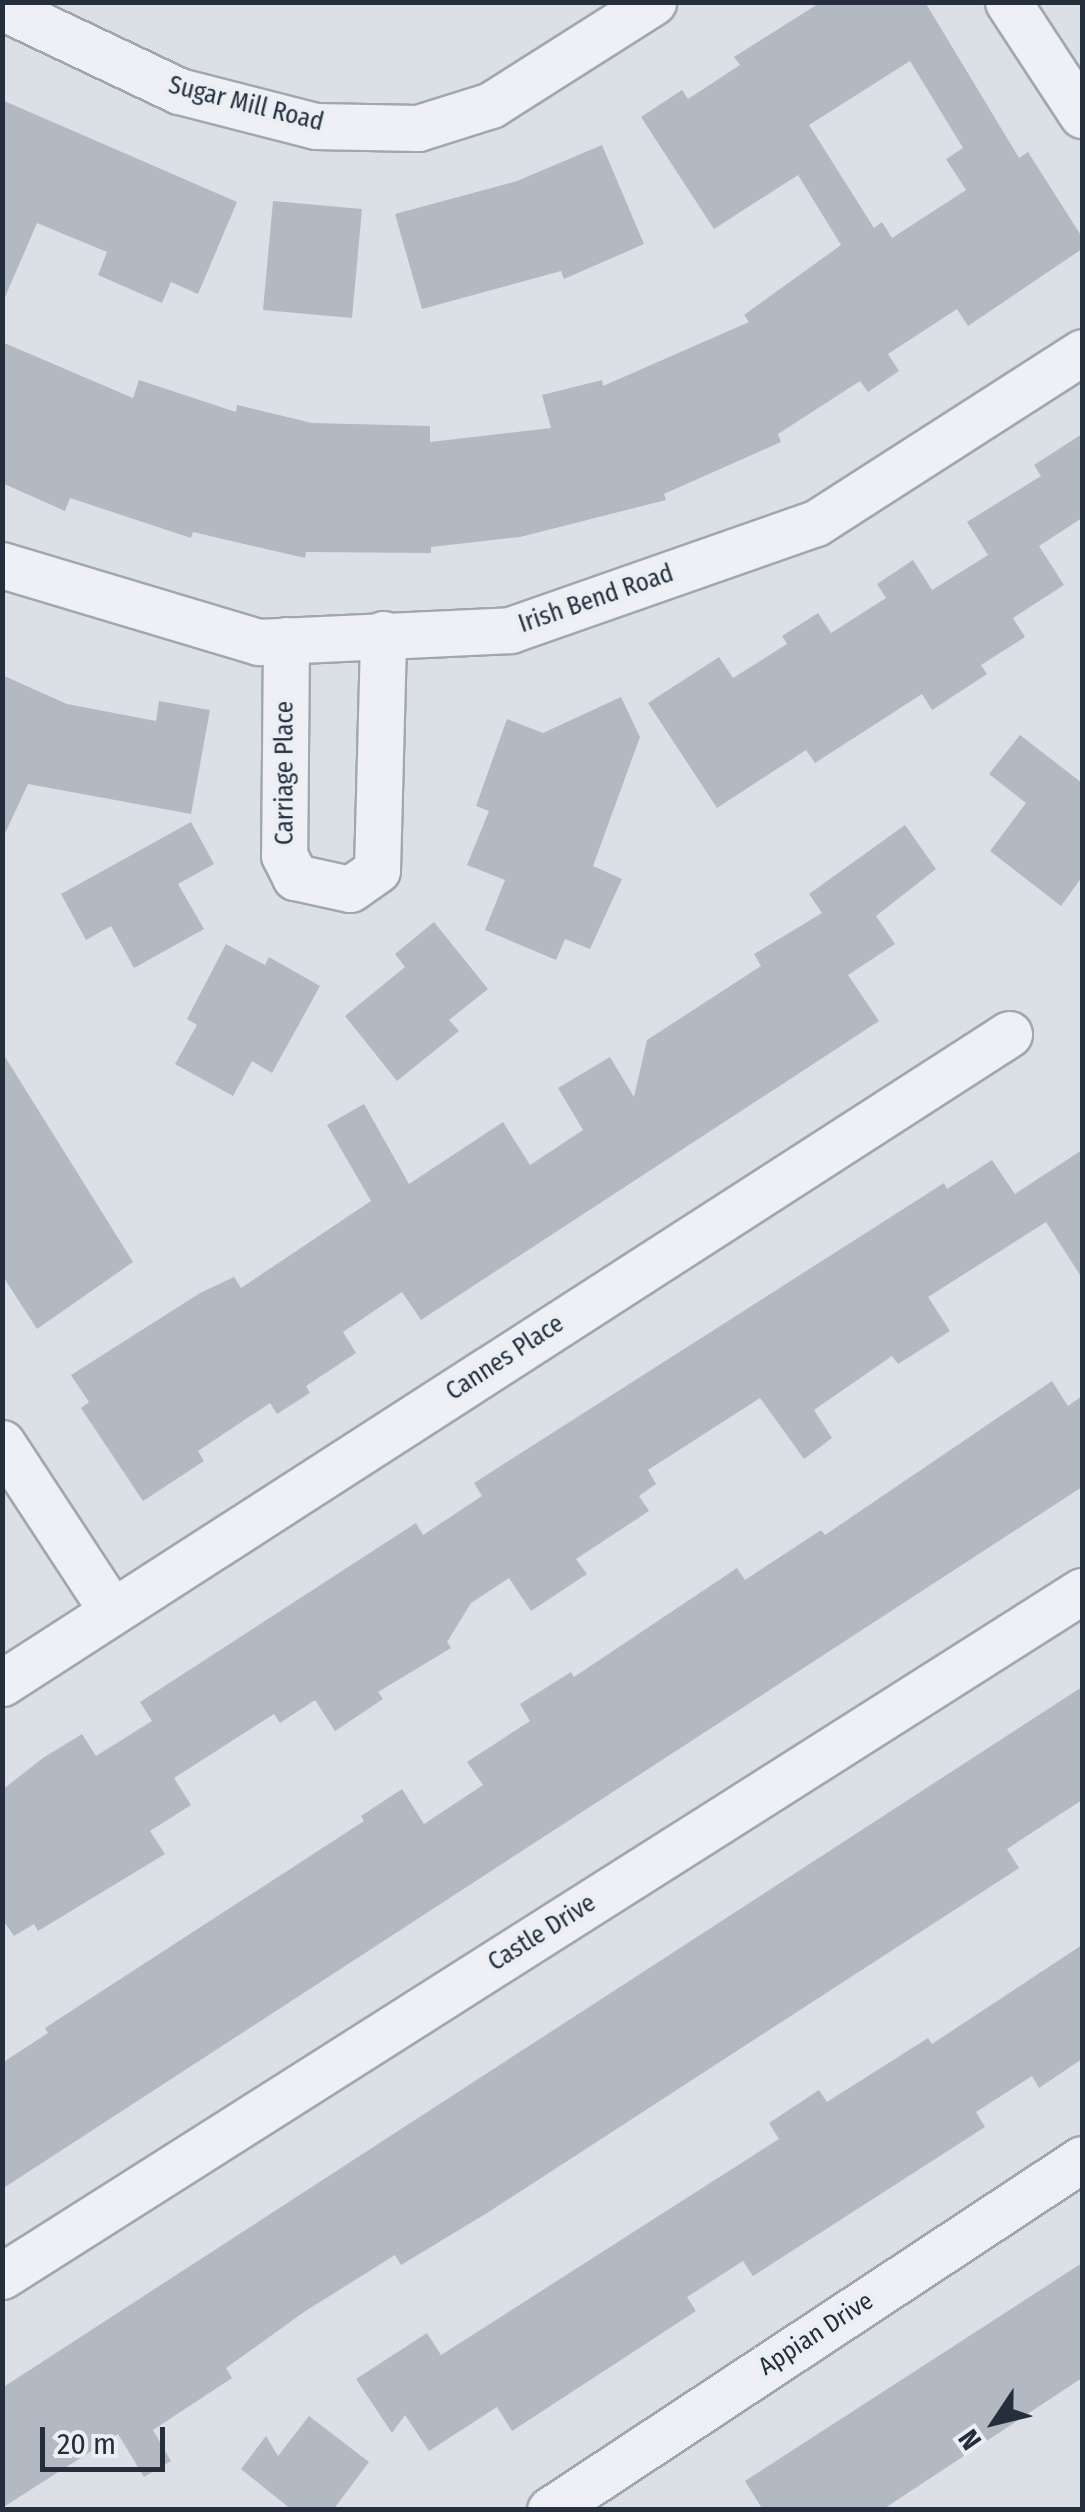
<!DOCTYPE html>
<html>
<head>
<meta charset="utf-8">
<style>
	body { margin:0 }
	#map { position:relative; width:1085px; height:2512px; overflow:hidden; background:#dbe0e6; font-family:"Fira Sans Condensed",sans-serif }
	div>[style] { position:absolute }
	.building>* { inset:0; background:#b2b9c3 }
	.roads { filter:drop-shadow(2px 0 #a1a7b0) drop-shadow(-2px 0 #a1a7b0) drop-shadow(0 2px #a1a7b0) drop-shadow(0 -2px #a1a7b0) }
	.minor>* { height:45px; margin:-22.5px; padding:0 22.5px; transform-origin:22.5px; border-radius:22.5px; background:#eef0f5 }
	span { translate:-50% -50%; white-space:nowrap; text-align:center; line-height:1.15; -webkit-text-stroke:8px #eaeff4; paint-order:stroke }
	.street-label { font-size:25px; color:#252e3d }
	.frame { position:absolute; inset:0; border:5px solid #252e3d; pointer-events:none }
	.north { position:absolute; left:945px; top:2372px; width:100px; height:100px; -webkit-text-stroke:8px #eaeff4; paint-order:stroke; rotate:235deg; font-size:28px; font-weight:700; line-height:40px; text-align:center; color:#252e3d }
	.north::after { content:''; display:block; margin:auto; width:35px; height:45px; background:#252e3d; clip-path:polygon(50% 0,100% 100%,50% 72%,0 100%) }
	.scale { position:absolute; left:40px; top:2427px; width:125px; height:45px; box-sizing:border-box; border:5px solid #252e3d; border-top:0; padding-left:12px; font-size:30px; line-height:35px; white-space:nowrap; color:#252e3d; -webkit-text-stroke:8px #eaeff4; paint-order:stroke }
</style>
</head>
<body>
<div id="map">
	<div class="building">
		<div style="clip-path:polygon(evenodd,821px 2px,925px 2px,1019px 158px,1028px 152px,1082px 237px,1082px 249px,968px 326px,957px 309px,888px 354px,899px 371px,868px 392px,860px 381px,778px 434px,781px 442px,664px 494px,666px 500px,520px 537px,431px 547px,431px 553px,306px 552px,305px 558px,193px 532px,191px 538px,70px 498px,65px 511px,2px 483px,2px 342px,133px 398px,139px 380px,236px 412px,237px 405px,312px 423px,430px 426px,430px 442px,551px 428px,542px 395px,602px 380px,603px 386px,749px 322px,744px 315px,841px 245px,798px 175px,714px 229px,641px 117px,682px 90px,688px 99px,740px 65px,734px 57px,821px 2px,910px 61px,963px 148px,946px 159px,966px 190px,892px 238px,882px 222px,874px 228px,809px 125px,910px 61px)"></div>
		<div style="clip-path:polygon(2px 100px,237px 202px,198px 294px,171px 282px,162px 303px,98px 275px,107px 252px,37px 223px,2px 304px)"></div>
		<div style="clip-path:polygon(602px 145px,644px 244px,564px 279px,561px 271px,422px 309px,395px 214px,517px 181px)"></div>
		<div style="clip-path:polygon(273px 201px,362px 209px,352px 318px,263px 310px)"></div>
		<div style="clip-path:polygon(1082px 434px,1082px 518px,1039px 546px,1064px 585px,1013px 618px,1025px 637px,981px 665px,987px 674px,932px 710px,922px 694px,815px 763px,806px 750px,717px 808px,648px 703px,719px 657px,733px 678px,787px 644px,782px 636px,818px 613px,831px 633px,886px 598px,877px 584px,913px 560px,932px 590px,988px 555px,967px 522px,1041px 476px,1034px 465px)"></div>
		<div style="clip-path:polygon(2px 675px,67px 704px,156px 721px,159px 701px,210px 710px,191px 814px,28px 784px,2px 840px)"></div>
		<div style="clip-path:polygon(621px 697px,640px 737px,593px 866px,622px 879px,590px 949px,565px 939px,556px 960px,485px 930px,505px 880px,467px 865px,489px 811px,476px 806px,507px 719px,543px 733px)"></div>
		<div style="clip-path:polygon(1020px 735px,1082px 783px,1082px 877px,1061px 906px,990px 851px,1026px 803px,989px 774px)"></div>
		<div style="clip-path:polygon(191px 822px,214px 864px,178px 884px,204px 929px,134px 968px,111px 926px,86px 940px,61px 894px)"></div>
		<div style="clip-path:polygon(905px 825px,936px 869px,876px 916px,895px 944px,848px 975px,879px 1021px,421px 1320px,402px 1292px,343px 1332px,356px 1353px,306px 1386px,310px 1393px,277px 1414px,270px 1403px,198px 1451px,204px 1461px,143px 1501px,81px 1408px,89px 1402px,71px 1375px,200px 1293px,234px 1277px,241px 1288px,371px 1201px,327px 1125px,364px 1104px,409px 1184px,503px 1122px,530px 1165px,583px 1130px,558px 1088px,610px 1057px,634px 1097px,647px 1040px,761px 966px,754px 954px,822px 913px,809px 894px)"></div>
		<div style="clip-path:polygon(434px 922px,488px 989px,449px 1020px,459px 1031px,397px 1081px,345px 1016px,405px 967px,395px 954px)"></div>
		<div style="clip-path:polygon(226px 944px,265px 965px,269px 957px,320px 986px,272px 1073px,252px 1061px,233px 1096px,175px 1064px,197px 1025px,187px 1019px)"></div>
		<div style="clip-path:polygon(2px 1052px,133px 1262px,37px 1329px,2px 1275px)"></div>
		<div style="clip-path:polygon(1082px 1150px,1082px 1278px,1046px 1222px,928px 1297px,950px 1331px,898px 1364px,892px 1356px,814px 1410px,832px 1438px,804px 1459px,760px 1398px,648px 1470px,656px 1484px,639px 1496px,649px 1511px,576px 1559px,587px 1574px,531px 1611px,509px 1578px,471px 1603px,447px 1642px,451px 1648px,378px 1692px,383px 1699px,335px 1731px,315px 1700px,280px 1723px,274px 1714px,174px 1778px,191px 1805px,150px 1831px,165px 1854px,38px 1931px,34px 1924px,14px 1936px,2px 1919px,2px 1790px,43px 1758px,82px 1734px,96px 1756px,152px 1721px,140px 1702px,416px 1523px,423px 1535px,482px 1496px,474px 1483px,944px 1183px,947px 1189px,992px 1160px,1015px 1194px)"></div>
		<div style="clip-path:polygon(1052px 1381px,1068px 1406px,1082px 1396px,1082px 1487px,2px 2189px,2px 2063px,48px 2033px,45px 2028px,364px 1821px,361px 1816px,402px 1789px,424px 1824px,483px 1785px,467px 1762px,530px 1721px,520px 1704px,571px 1672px,574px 1677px,737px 1568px,745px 1580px,821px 1530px,825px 1535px)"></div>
		<div style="clip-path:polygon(1082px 1687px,1082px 1800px,1007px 1849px,1019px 1868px,487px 2213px,401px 2265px,395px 2255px,304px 2312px,226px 2368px,232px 2378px,153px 2430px,171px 2461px,144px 2477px,118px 2434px,2px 2508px,2px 2388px)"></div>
		<div style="clip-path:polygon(1082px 1945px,1082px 2059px,1039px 2088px,1032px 2076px,976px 2112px,985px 2127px,753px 2276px,743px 2261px,687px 2297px,696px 2311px,512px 2431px,497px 2407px,429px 2451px,405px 2415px,392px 2433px,356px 2379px,427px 2333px,441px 2355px,779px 2139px,769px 2123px,819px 2090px,827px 2102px,928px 2038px,932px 2044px)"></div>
		<div style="clip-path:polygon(1082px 2263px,1082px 2378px,882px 2510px,763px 2510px,745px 2481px)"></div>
		<div style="clip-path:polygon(309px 2416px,369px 2462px,333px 2510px,292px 2510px,241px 2469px,266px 2436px,278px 2456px)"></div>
	</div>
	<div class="roads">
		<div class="minor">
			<div style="left:1008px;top:2px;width:135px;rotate:56.8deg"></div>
			<div style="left:2px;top:7px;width:196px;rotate:25.4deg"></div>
			<div style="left:179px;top:91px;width:140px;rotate:14.4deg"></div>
			<div style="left:315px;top:126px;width:103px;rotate:1.1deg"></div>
			<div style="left:418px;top:128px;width:77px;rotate:-17.5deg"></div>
			<div style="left:491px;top:105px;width:192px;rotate:-32.4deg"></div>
			<div style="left:2px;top:565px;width:268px;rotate:16.7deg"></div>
			<div style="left:259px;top:642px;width:251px;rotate:-2.7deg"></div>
			<div style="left:510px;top:630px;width:324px;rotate:-19.3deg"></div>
			<div style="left:816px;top:523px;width:316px;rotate:-32.7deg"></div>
			<div style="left:286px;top:640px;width:215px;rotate:90.5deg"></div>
			<div style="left:284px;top:855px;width:25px;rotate:63deg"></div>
			<div style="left:295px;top:877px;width:56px;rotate:12.3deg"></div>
			<div style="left:350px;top:889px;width:33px;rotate:-35deg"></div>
			<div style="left:377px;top:870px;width:236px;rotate:-88.5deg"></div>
			<div style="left:2px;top:1443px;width:201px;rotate:56.8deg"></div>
			<div style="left:2px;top:1683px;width:1198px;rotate:-32.8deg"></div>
			<div style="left:2px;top:2276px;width:1279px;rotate:-32.39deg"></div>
			<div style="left:550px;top:2510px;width:637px;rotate:-33.42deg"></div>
		</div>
	</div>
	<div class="street-label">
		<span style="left:246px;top:104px;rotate:14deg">Sugar Mill Road</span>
		<span style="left:596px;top:599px;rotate:-19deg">Irish Bend Road</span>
		<span style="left:285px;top:773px;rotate:-90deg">Carriage Place</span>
		<span style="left:505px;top:1358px;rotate:-33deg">Cannes Place</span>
		<span style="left:542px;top:1933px;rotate:-32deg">Castle Drive</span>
		<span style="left:816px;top:2334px;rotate:-33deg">Appian Drive</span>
	</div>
	<div class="frame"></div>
	<div class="north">N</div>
	<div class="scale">20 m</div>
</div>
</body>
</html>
